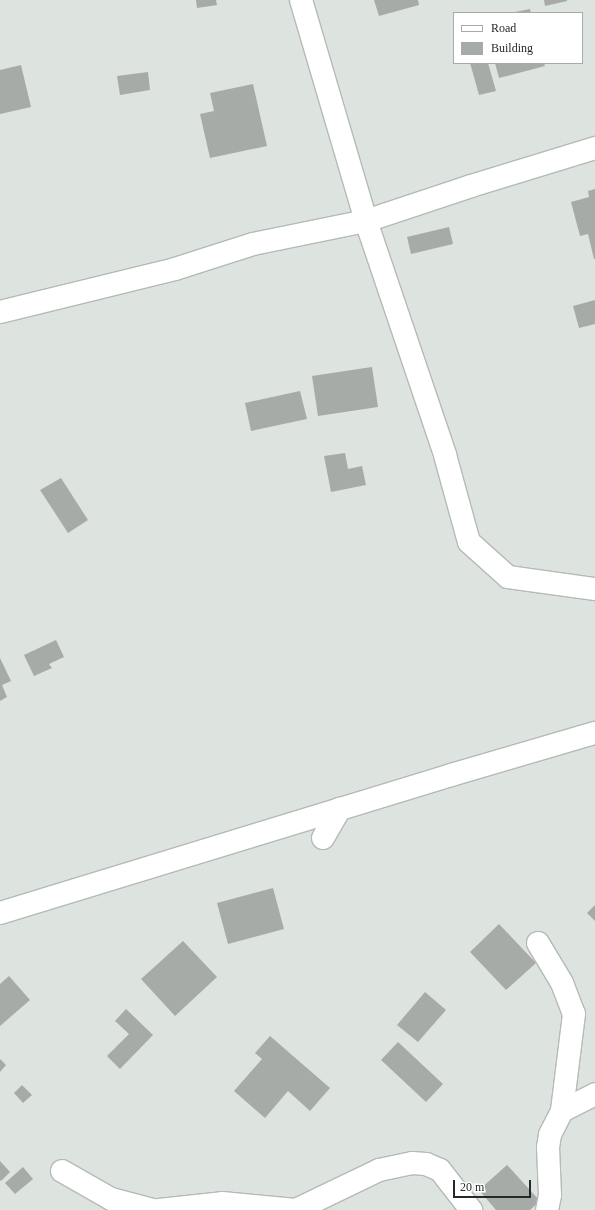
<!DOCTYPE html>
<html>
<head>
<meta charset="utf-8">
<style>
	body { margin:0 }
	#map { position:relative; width:595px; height:1210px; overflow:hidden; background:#dde3df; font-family:Georgia,serif }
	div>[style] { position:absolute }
	.building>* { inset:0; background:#a6aba8 }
	.roads { filter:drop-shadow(1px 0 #b4bab7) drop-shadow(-1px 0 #b4bab7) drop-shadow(0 1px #b4bab7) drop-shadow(0 -1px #b4bab7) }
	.street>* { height:22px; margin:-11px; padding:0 11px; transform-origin:11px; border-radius:11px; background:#fff }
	span { translate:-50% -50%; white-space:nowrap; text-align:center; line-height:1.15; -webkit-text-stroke:3px #fff; paint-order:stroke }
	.legend { position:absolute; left:453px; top:12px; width:130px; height:52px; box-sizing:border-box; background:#fff; border:1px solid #a8a9a9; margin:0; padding:5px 7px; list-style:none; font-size:12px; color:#262827 }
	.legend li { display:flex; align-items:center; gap:8px; height:20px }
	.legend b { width:20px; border:1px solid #a8a9a9 }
	.scale { position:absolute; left:453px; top:1180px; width:78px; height:18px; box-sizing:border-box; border:2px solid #262827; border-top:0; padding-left:5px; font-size:12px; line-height:14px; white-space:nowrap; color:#262827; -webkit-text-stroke:3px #fff; paint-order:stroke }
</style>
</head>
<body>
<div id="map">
	<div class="building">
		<div style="clip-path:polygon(196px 0,216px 0,217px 5px,197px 8px)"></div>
		<div style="clip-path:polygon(374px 0,418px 0,419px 5px,379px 16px)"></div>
		<div style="clip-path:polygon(544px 0,567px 0,567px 1px,545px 6px)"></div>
		<div style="clip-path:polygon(530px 9px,531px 13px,516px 13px,515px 12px)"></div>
		<div style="clip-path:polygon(470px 63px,488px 63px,496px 91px,479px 95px)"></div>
		<div style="clip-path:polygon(495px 63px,544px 63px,545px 66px,499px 78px)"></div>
		<div style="clip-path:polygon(21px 65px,31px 107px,0 114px,0 70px)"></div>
		<div style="clip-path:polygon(148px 72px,150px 90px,120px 95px,117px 76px)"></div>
		<div style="clip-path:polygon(253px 84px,267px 146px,210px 158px,200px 114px,214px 111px,210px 93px)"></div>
		<div style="clip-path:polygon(595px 189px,595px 259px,594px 259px,588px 234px,580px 236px,571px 202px,589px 197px,588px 191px)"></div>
		<div style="clip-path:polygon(449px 227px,453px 244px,411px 254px,407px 237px)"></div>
		<div style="clip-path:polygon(595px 300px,595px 324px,579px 328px,573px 306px)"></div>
		<div style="clip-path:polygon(372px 367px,378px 407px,318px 416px,312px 376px)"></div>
		<div style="clip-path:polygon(300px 391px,307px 419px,251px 431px,245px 403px)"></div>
		<div style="clip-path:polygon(345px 453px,348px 469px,362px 466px,366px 485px,331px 492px,324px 456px)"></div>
		<div style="clip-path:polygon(61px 478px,88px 520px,68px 533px,40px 490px)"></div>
		<div style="clip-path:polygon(56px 640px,64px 657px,49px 664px,52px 668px,34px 676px,24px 655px)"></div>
		<div style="clip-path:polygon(0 658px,11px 681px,2px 685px,7px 697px,0 701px)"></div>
		<div style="clip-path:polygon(273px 888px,284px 929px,228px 944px,217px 903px)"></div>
		<div style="clip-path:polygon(595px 905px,595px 921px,587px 913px)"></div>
		<div style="clip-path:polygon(499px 924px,536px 963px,506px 990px,470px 952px)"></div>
		<div style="clip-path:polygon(183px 941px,217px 977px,175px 1016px,141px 979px)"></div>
		<div style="clip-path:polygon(9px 976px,30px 1000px,0 1026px,0 984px)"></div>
		<div style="clip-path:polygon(425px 992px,446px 1010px,418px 1042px,397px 1025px)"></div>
		<div style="clip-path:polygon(126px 1009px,153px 1035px,120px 1069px,107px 1056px,129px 1034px,115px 1021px)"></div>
		<div style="clip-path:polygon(270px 1036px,330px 1088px,310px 1111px,288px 1091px,265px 1118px,234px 1091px,262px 1059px,255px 1053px)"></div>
		<div style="clip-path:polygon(398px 1042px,443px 1084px,426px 1102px,381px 1060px)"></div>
		<div style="clip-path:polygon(0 1059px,6px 1065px,0 1072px)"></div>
		<div style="clip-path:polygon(22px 1085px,32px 1095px,23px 1103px,14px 1093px)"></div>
		<div style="clip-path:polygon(0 1161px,10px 1172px,1px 1181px,0 1180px)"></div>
		<div style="clip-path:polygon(507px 1165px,540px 1201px,530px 1210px,496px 1210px,479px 1190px)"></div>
		<div style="clip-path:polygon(23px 1167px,33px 1179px,15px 1194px,5px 1183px)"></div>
	</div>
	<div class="roads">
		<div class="street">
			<div style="left:301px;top:0;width:230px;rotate:73.6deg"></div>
			<div style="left:366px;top:221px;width:247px;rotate:71.3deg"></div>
			<div style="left:445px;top:455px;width:90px;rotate:74.6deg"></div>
			<div style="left:469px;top:542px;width:52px;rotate:41.9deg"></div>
			<div style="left:508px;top:577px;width:88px;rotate:7.9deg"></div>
			<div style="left:0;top:312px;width:180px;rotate:-13.8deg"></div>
			<div style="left:175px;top:269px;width:82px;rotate:-17.8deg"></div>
			<div style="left:253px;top:244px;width:115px;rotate:-11.5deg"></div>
			<div style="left:366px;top:221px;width:111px;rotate:-18.4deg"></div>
			<div style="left:471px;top:186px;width:130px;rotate:-17deg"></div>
			<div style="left:323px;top:838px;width:34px;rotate:-60deg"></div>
			<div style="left:0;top:913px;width:472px;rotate:-17deg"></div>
			<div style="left:451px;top:775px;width:150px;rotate:-16.3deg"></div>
			<div style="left:538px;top:943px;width:47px;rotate:59deg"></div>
			<div style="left:562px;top:983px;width:33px;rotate:69deg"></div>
			<div style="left:574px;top:1014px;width:98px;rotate:97.1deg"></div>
			<div style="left:562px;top:1111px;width:27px;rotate:117deg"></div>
			<div style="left:550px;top:1135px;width:12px;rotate:99deg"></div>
			<div style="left:548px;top:1147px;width:48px;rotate:87.6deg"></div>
			<div style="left:550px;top:1195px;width:15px;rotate:101deg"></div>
			<div style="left:562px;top:1111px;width:37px;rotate:-27deg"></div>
			<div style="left:62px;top:1171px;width:56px;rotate:29.7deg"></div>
			<div style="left:111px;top:1199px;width:43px;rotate:14.7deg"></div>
			<div style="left:159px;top:1210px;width:63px;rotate:-6.3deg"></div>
			<div style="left:222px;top:1203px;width:74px;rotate:5.4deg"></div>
			<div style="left:296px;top:1210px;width:92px;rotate:-25.7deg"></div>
			<div style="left:379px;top:1170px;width:34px;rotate:-12deg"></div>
			<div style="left:412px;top:1163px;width:14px;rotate:4deg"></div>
			<div style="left:426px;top:1164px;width:15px;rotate:23deg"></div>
			<div style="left:440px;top:1170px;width:51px;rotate:52.2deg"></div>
		</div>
	</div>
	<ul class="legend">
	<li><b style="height:5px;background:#fff"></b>Road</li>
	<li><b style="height:11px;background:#a6aba8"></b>Building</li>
	</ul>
	<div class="scale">20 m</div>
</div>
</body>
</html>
